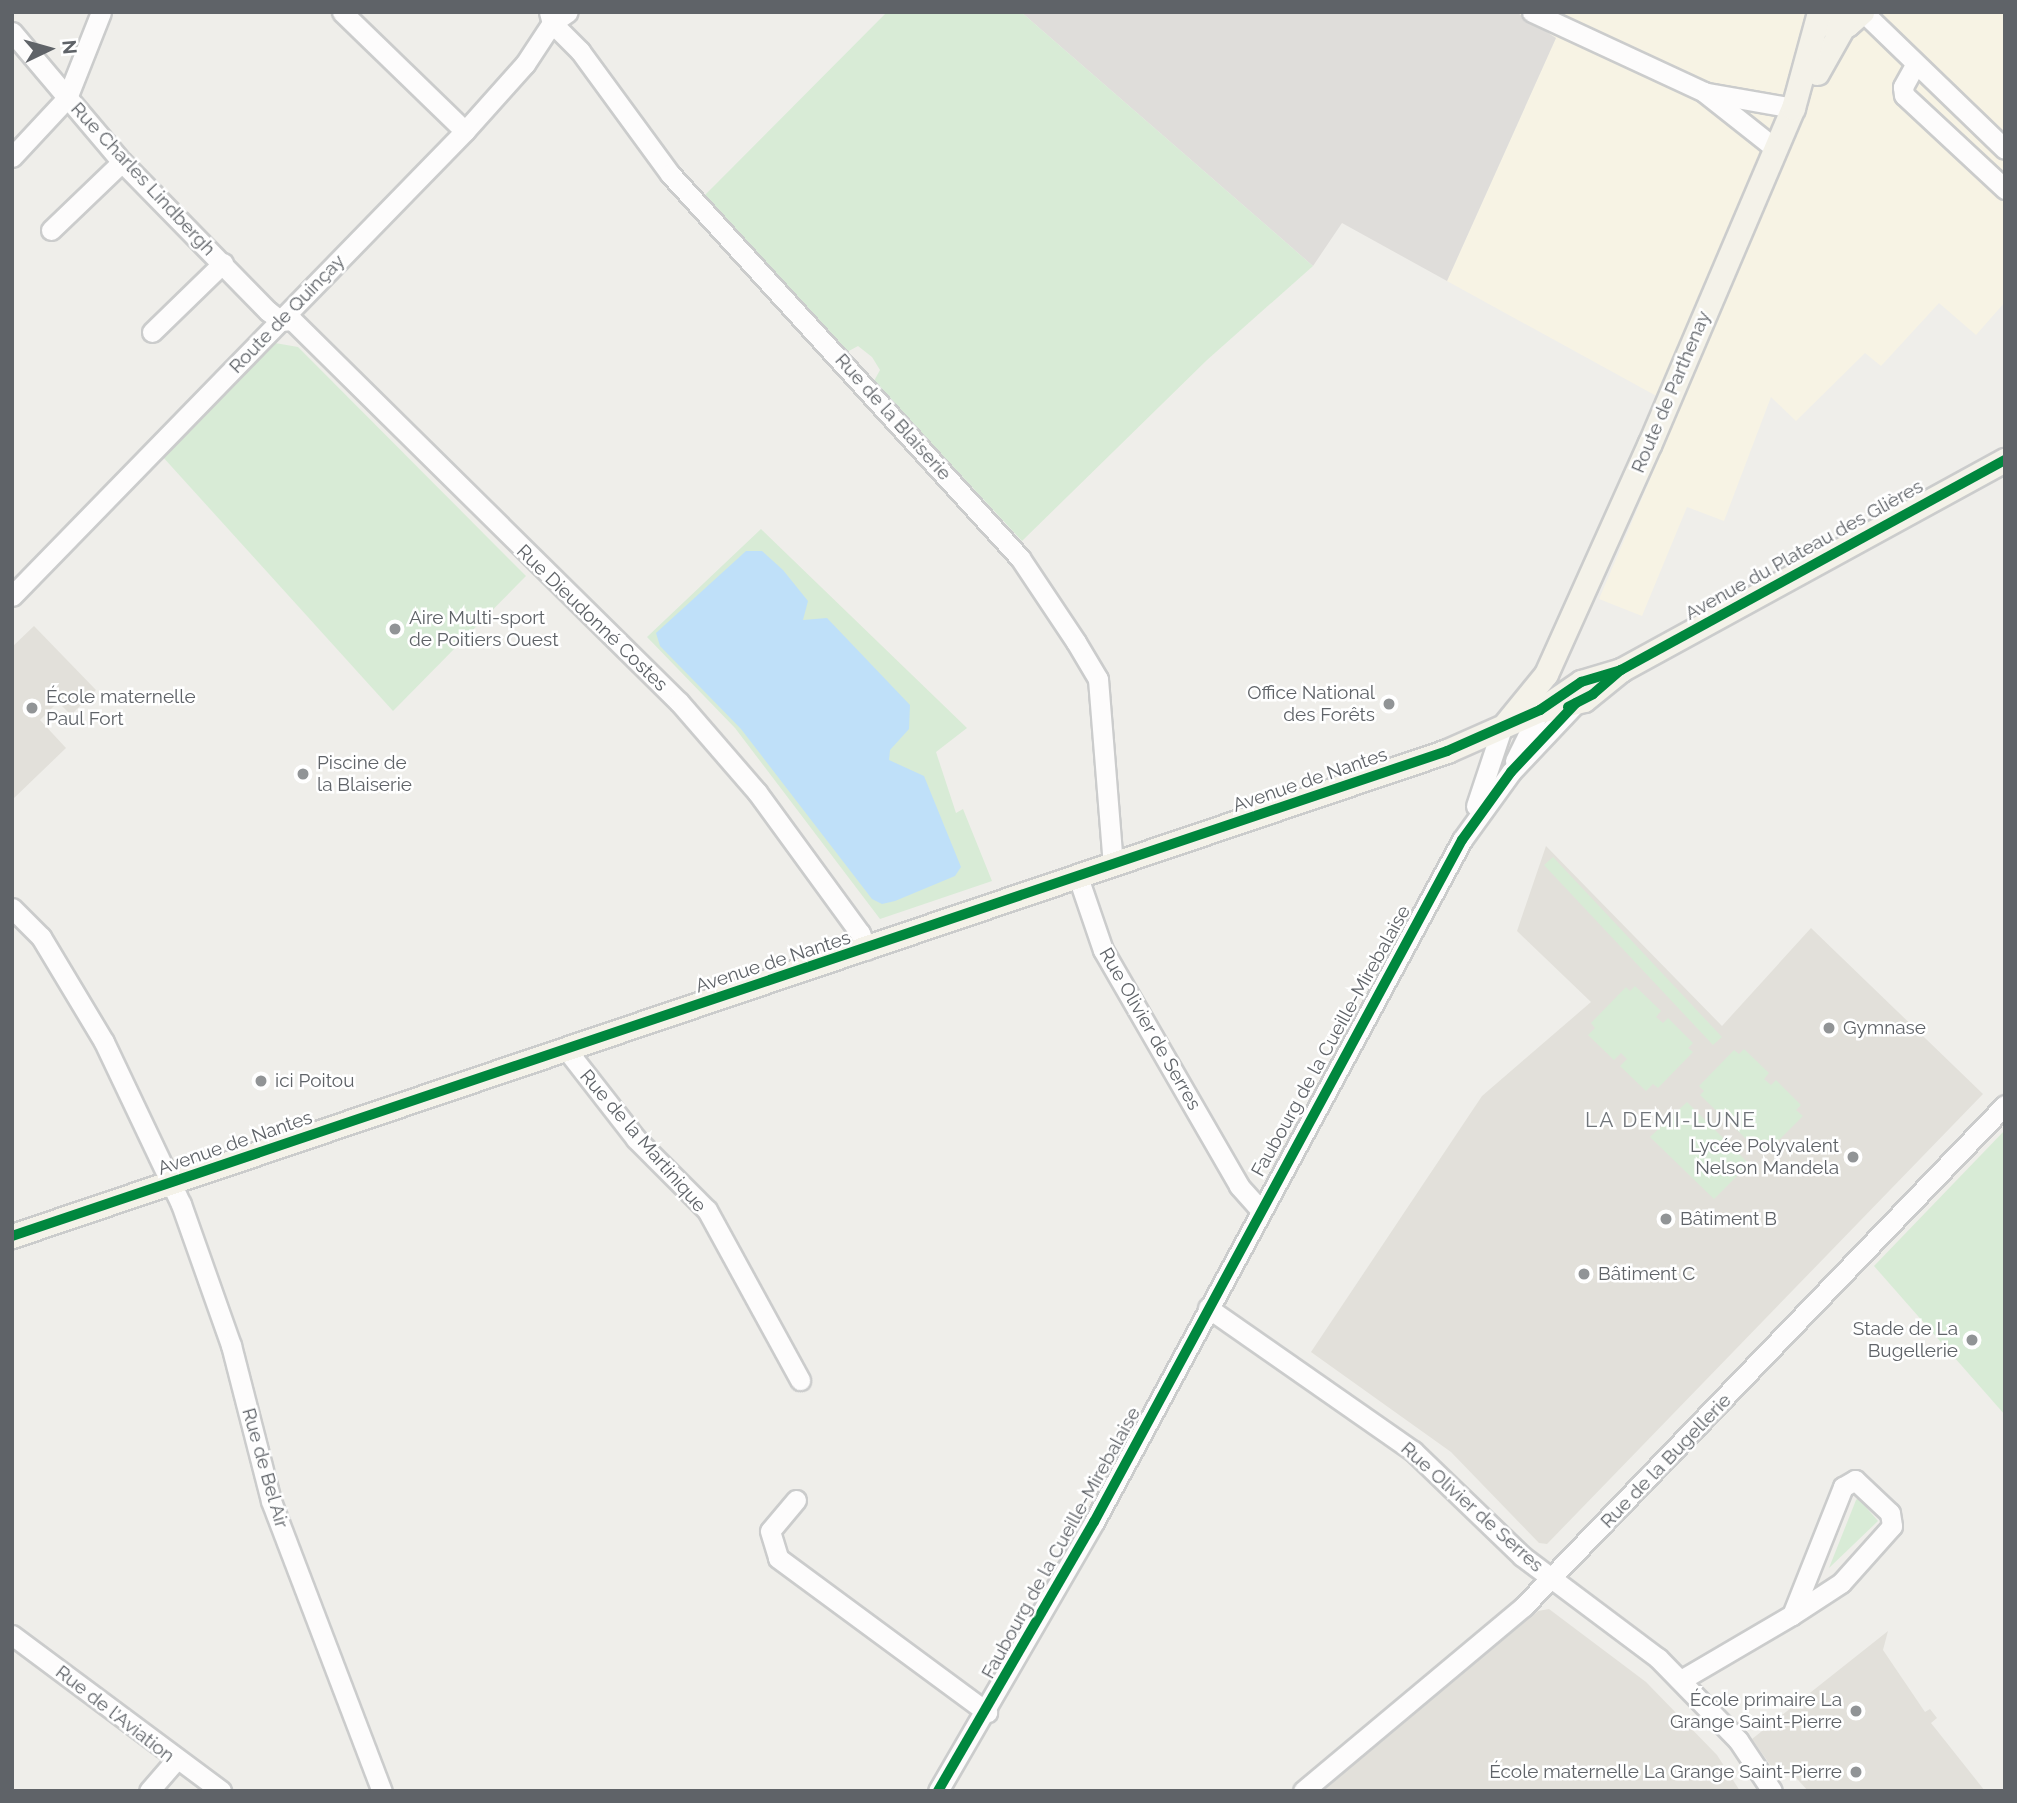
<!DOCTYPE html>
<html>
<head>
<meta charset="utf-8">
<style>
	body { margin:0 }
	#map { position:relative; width:2017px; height:1803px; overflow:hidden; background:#efeeea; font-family:Raleway,sans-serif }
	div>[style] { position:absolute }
	.commercial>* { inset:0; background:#f7f3e4 }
	.industrial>* { inset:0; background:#dfddda }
	.education>* { inset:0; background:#e2e0da }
	.green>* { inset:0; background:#d8ebd6 }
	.water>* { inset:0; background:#bfe0f9 }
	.roads { filter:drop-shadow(2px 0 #cbcccc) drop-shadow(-2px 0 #cbcccc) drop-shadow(0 2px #cbcccc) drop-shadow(0 -2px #cbcccc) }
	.minor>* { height:19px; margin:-9.5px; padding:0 9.5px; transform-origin:9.5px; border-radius:9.5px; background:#fdfcfc }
	.major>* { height:23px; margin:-11.5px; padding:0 11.5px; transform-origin:11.5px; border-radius:11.5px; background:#f4f2e9 }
	.cycleway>* { height:10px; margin:-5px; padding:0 5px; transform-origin:5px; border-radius:5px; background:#00873e }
	.dots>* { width:19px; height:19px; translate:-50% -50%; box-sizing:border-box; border:4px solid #fff; border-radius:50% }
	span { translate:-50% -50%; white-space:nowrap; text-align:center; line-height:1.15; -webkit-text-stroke:5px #fff; paint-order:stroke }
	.street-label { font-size:19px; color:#5f6368 }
	.poi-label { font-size:19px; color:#5f6368 }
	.left { translate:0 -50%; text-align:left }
	.right { translate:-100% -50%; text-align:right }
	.neighbourhood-label { font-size:21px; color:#70757a; letter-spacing:2px }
	.frame { position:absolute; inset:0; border:14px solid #5f6368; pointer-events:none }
	.north { position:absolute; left:14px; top:14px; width:70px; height:70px; -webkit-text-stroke:5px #fff; paint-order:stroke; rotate:85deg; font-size:19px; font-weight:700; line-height:28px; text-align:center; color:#5f6368 }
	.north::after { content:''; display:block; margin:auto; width:24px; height:32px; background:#5f6368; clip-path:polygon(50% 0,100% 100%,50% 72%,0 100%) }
</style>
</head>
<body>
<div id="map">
	<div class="commercial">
		<div style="clip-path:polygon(1516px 12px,2005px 12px,2005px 302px,1976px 335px,1939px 303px,1881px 366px,1865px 353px,1796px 421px,1771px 397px,1724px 521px,1687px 507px,1642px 616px,1599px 599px,1680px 409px,1447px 281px,1556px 38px)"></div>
	</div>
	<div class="industrial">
		<div style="clip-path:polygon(1021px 12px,1516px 12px,1556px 38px,1447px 281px,1342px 223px,1313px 266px)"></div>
	</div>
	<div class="education">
		<div style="clip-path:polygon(34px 626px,96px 690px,71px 715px,58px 702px,40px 720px,66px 748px,12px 800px,12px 647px)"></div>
		<div style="clip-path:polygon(1546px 846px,1722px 1026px,1811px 928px,1983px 1094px,1547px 1544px,1539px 1543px,1451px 1452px,1311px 1352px,1482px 1096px,1591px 1002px,1517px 931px)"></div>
		<div style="clip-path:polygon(1549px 1609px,1646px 1682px,1717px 1755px,1740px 1791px,1320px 1791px,1538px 1611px)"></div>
		<div style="clip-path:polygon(1888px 1631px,1883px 1650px,1925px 1712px,1930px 1709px,1937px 1718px,1931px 1723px,1985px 1791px,1808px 1791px,1790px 1771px,1778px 1776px,1752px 1739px)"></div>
	</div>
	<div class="green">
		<div style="clip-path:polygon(887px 12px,1021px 12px,1313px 266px,1207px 360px,1022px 541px,874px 381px,880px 370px,872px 357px,858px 346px,847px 352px,705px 195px)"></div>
		<div style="clip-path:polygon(275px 343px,298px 347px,526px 576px,393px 711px,162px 456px)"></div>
		<div style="clip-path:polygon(761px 529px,967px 728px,936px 752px,956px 813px,963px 809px,992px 881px,880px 919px,735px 728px,647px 637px)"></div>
		<div style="clip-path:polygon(1553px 857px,1722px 1037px,1713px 1045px,1544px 865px)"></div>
		<div style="clip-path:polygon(1635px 986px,1661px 1011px,1656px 1017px,1663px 1023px,1668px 1018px,1693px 1043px,1688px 1048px,1693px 1052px,1658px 1088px,1653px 1084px,1646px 1091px,1620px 1066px,1627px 1059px,1621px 1053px,1614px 1060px,1588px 1035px,1595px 1028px,1591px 1023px,1626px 987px,1630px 991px)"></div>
		<div style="clip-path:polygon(1744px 1049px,1769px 1073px,1764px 1079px,1771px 1085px,1776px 1080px,1801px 1105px,1796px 1110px,1803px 1116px,1767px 1152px,1761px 1146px,1757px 1150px,1732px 1125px,1735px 1121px,1729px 1115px,1725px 1119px,1700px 1095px,1704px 1091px,1699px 1086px,1734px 1050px,1739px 1054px)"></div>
		<div style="clip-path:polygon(1687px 1102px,1749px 1164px,1714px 1199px,1650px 1137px)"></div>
		<div style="clip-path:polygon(2005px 1130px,2005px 1415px,1874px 1266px)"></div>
		<div style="clip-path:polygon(1858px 1498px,1878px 1521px,1829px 1568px,1856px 1500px)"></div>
	</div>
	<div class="water">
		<div style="clip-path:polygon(746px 551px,762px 551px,783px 570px,808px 601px,803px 620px,827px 618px,910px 705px,909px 729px,890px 750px,889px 760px,924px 776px,961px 867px,955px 876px,895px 901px,882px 904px,872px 899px,741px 729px,660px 646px,656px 633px)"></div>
	</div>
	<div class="roads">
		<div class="minor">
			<div style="left:342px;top:12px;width:171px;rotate:44.1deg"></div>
			<div style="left:549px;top:12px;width:11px;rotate:75deg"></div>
			<div style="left:552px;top:23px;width:40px;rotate:45deg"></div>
			<div style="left:580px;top:51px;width:152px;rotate:53.8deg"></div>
			<div style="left:670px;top:174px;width:520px;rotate:47.65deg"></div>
			<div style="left:1020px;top:558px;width:101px;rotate:56.3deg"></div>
			<div style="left:1076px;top:642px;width:43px;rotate:59.3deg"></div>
			<div style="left:1098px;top:679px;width:187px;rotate:85.4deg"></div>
			<div style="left:1532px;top:12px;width:190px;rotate:24.9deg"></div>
			<div style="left:1704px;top:92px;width:92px;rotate:38.4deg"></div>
			<div style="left:1863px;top:12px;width:197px;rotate:44deg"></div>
			<div style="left:12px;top:32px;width:170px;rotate:49.8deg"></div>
			<div style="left:122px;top:162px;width:209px;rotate:45.6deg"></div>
			<div style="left:268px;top:311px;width:16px;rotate:38deg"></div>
			<div style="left:281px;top:321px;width:11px;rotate:-5deg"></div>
			<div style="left:292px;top:320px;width:544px;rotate:44.63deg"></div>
			<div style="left:679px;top:702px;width:119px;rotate:49.1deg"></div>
			<div style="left:757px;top:792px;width:175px;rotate:53.9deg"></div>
			<div style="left:860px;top:933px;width:18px;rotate:68deg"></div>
			<div style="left:1915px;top:65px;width:25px;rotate:119deg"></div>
			<div style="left:1903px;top:87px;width:8px;rotate:83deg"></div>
			<div style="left:1904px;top:95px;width:138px;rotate:42.9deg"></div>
			<div style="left:1708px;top:93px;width:86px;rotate:10deg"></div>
			<div style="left:12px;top:157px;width:81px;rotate:-47deg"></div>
			<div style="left:67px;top:98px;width:92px;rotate:-68.4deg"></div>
			<div style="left:51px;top:230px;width:98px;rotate:-43.8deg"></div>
			<div style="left:152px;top:332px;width:99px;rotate:-44.2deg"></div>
			<div style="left:12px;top:596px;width:649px;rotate:-45.75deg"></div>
			<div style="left:465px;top:131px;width:90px;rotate:-48.2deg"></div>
			<div style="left:525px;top:64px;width:49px;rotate:-56.6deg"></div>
			<div style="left:552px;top:23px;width:19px;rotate:-35deg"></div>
			<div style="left:1515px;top:761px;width:57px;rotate:-63.9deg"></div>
			<div style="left:1476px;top:806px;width:82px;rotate:-71.6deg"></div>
			<div style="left:1078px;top:877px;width:77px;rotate:71.1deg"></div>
			<div style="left:1103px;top:950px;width:272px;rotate:60deg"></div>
			<div style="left:1239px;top:1186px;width:31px;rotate:48deg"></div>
			<div style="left:12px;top:908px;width:41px;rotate:45deg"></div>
			<div style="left:41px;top:937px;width:122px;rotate:59deg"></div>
			<div style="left:104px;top:1042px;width:179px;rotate:64.6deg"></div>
			<div style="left:181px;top:1204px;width:150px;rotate:70.5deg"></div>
			<div style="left:231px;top:1345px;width:161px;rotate:75.6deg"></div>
			<div style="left:271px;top:1501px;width:311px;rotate:69.1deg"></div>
			<div style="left:566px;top:1049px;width:114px;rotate:52.1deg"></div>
			<div style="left:636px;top:1139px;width:100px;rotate:45deg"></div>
			<div style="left:707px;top:1210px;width:194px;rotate:61.3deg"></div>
			<div style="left:1208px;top:1308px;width:250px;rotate:34.9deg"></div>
			<div style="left:1413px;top:1451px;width:151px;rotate:43.9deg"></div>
			<div style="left:1522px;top:1556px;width:170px;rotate:36.9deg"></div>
			<div style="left:1658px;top:1658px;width:115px;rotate:45.7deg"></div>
			<div style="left:1738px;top:1740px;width:61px;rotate:56.3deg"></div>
			<div style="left:796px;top:1500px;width:40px;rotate:130deg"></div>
			<div style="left:770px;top:1531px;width:28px;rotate:73deg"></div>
			<div style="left:778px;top:1558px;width:260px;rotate:36.4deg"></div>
			<div style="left:12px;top:1635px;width:261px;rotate:36.7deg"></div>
			<div style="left:1681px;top:1680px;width:129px;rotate:-30.4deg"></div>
			<div style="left:1792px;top:1615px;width:138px;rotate:-68.3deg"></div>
			<div style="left:1843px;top:1487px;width:14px;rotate:-30deg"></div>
			<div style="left:1855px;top:1480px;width:48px;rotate:43.3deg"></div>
			<div style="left:1890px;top:1513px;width:13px;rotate:81deg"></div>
			<div style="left:1892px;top:1526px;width:76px;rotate:131.8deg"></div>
			<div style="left:1841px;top:1583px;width:59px;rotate:146.9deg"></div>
			<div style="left:149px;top:1791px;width:40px;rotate:-49deg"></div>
			<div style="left:938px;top:1791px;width:311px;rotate:-59.9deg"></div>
			<div style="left:1094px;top:1522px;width:775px;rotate:-61.65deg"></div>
			<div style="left:1462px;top:840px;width:84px;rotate:-54.2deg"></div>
			<div style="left:1511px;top:772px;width:95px;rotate:-46.7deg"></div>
			<div style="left:1303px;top:1791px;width:287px;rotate:-39.9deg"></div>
			<div style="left:1523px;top:1607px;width:696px;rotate:-46.16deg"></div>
		</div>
		<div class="major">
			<div style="left:1827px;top:24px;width:20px;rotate:3deg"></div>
			<div style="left:1847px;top:25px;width:20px;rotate:-41deg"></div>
			<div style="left:1817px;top:73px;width:53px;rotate:-60.5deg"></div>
			<div style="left:1543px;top:710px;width:42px;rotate:-13.7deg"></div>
			<div style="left:1584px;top:700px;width:48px;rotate:-39deg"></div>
			<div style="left:1621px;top:670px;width:438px;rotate:-28.7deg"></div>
			<div style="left:1506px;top:723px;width:63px;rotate:-50.8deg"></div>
			<div style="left:1546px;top:674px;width:253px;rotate:-65.8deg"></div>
			<div style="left:1650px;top:443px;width:364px;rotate:-66.9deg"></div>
			<div style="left:1793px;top:108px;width:95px;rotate:-74.8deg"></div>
			<div style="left:12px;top:1236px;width:1515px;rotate:-18.67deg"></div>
			<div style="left:1447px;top:751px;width:102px;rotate:-23.8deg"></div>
			<div style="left:1540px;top:710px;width:50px;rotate:-34.3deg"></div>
			<div style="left:1581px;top:682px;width:42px;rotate:-16.7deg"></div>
		</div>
	</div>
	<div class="cycleway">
		<div style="left:1568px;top:707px;width:28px;rotate:-27deg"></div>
		<div style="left:1593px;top:694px;width:37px;rotate:-41deg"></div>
		<div style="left:1621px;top:670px;width:438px;rotate:-28.7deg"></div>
		<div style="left:12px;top:1236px;width:1515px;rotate:-18.67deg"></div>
		<div style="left:1447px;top:751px;width:102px;rotate:-23.8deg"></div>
		<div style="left:1540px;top:710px;width:50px;rotate:-34.3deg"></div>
		<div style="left:1581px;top:682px;width:42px;rotate:-16.7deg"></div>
		<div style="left:938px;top:1791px;width:311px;rotate:-59.9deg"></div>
		<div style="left:1094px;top:1522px;width:775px;rotate:-61.65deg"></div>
		<div style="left:1462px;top:840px;width:84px;rotate:-54.2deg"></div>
		<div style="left:1511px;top:772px;width:95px;rotate:-46.7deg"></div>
	</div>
	<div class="dots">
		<div style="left:395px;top:629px;background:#919496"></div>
		<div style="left:1389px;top:704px;background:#919496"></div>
		<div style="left:32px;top:708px;background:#919496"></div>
		<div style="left:303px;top:774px;background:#919496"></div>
		<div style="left:1829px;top:1028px;background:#919496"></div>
		<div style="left:261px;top:1081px;background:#919496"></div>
		<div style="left:1853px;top:1157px;background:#919496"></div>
		<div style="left:1666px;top:1219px;background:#919496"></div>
		<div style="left:1584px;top:1274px;background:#919496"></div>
		<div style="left:1972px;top:1340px;background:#919496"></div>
		<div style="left:1856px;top:1711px;background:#919496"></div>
		<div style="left:1856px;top:1772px;background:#919496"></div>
	</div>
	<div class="street-label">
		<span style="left:143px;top:179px;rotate:47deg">Rue Charles Lindbergh</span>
		<span style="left:287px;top:314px;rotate:-46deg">Route de Quinçay</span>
		<span style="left:1671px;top:392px;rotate:-67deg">Route de Parthenay</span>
		<span style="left:893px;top:417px;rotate:48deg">Rue de la Blaiserie</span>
		<span style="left:1804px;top:550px;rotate:-29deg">Avenue du Plateau des Glières</span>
		<span style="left:592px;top:618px;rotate:44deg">Rue Dieudonné Costes</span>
		<span style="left:1310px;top:780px;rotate:-19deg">Avenue de Nantes</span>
		<span style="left:773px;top:962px;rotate:-18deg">Avenue de Nantes</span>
		<span style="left:1150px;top:1029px;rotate:60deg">Rue Olivier de Serres</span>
		<span style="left:1331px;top:1041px;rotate:-61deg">Faubourg de la Cueille-Mirebalaise</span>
		<span style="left:643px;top:1141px;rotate:49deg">Rue de la Martinique</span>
		<span style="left:235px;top:1143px;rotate:-19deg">Avenue de Nantes</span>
		<span style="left:1666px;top:1461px;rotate:-46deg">Rue de la Bugellerie</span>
		<span style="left:265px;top:1468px;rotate:74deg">Rue de Bel Air</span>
		<span style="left:1472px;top:1507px;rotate:42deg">Rue Olivier de Serres</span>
		<span style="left:1061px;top:1543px;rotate:-61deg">Faubourg de la Cueille-Mirebalaise</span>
		<span style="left:115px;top:1714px;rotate:38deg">Rue de l'Aviation</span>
	</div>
	<div class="poi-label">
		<span class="left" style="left:409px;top:629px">Aire Multi-sport<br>de Poitiers Ouest</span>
		<span class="right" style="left:1375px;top:704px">Office National<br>des Forêts</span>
		<span class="left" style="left:46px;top:708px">École maternelle<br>Paul Fort</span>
		<span class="left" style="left:317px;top:774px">Piscine de<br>la Blaiserie</span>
		<span class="left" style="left:1843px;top:1028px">Gymnase</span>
		<span class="left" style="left:275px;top:1081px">ici Poitou</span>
		<span class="right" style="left:1839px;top:1157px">Lycée Polyvalent<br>Nelson Mandela</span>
		<span class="left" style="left:1680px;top:1219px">Bâtiment B</span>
		<span class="left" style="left:1598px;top:1274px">Bâtiment C</span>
		<span class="right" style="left:1958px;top:1340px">Stade de La<br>Bugellerie</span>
		<span class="right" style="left:1842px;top:1711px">École primaire La<br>Grange Saint-Pierre</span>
		<span class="right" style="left:1842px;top:1772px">École maternelle La Grange Saint-Pierre</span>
	</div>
	<div class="neighbourhood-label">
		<span style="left:1671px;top:1120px">LA DEMI-LUNE</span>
	</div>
	<div class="frame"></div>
	<div class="north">N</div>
</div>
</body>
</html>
